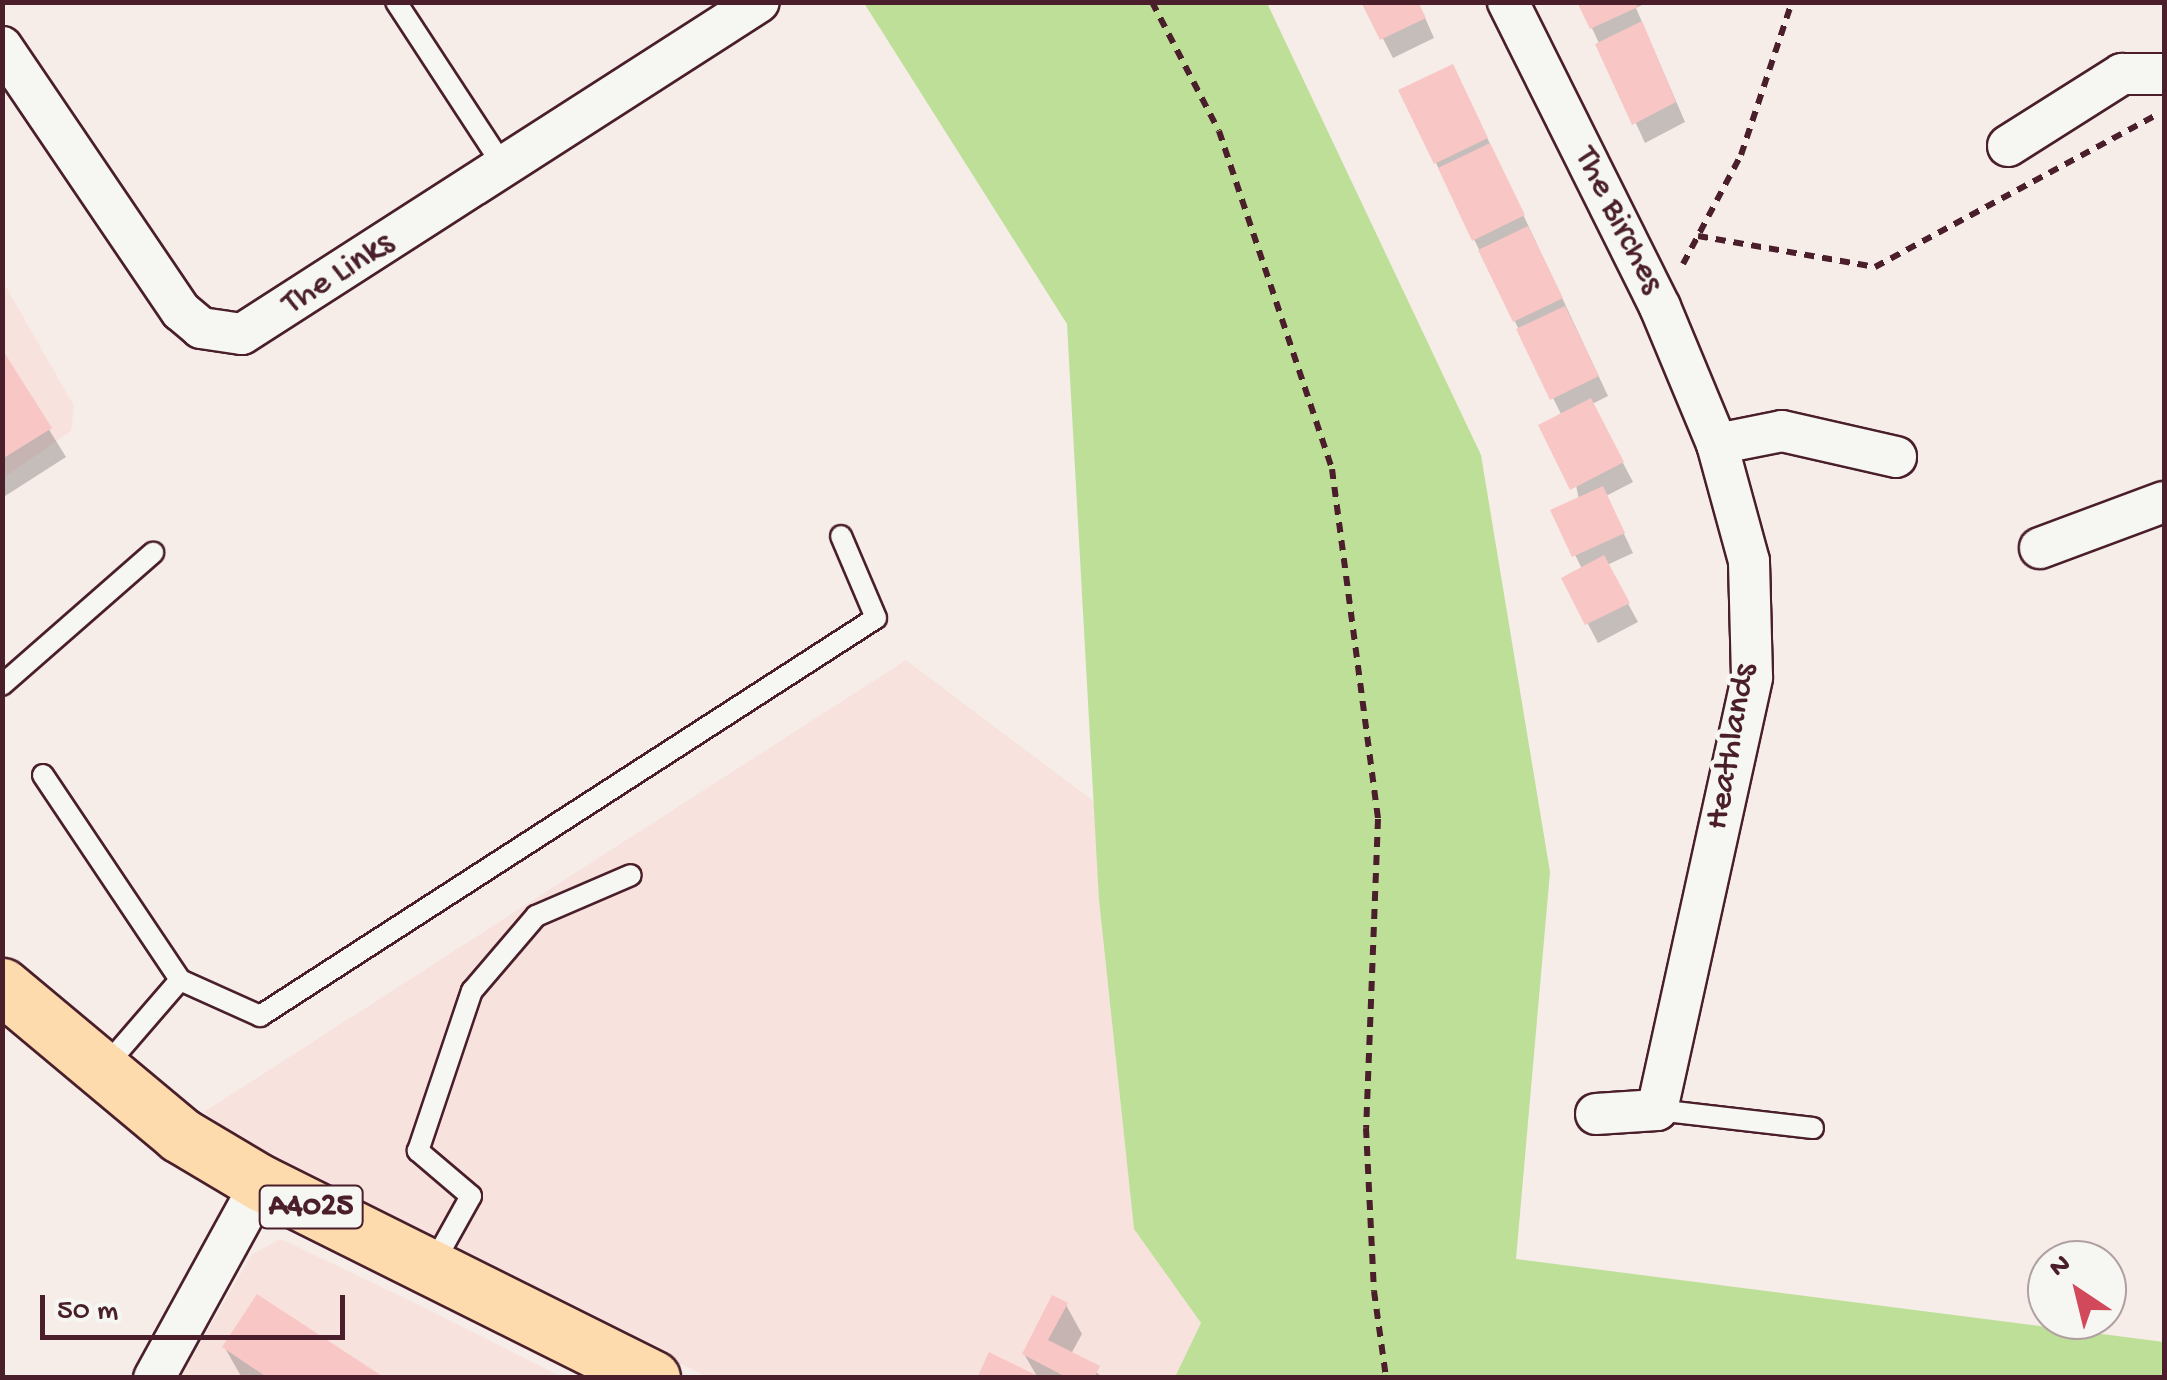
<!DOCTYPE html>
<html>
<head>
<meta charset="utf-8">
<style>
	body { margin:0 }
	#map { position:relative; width:2167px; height:1380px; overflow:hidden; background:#f6ede9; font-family:"Gochi Hand",sans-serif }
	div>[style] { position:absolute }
	.built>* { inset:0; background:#f7e2de }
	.green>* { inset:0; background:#bedf98 }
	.shadow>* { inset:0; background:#0003 }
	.building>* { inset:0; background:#f8c7c5 }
	.path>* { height:6px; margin-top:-3px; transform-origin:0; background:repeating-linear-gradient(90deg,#4a1f2b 0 10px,transparent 0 18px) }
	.roads { filter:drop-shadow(2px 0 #4a1f2b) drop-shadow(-2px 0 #4a1f2b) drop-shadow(0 2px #4a1f2b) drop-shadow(0 -2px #4a1f2b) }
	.lane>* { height:20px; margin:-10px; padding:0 10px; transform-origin:10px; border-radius:10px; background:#f6f6f2 }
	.street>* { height:40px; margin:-20px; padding:0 20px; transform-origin:20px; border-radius:20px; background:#f6f6f2 }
	.primary>* { height:55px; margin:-27.5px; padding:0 27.5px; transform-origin:27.5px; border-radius:27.5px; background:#fedbac }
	span { translate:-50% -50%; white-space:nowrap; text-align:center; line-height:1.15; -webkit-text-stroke:9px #f6f6f2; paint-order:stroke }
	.shield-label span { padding:2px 8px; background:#f6f6f2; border:2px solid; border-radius:8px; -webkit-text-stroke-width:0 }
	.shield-label { font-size:32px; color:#4a1f2b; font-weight:700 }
	.street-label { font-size:35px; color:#4a1f2b }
	.frame { position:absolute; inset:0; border:5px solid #4a1f2b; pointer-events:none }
	.north { position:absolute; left:2027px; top:1240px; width:100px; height:100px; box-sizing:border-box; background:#f6f6f2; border:2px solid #b1a0a2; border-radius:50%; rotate:325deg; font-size:28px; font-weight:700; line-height:40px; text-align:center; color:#4a1f2b }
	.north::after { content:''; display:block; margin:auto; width:35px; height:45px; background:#d1495b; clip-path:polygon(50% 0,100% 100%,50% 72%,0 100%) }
	.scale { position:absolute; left:40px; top:1295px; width:305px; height:45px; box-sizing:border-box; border:5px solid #4a1f2b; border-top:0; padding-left:12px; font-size:30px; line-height:35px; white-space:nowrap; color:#4a1f2b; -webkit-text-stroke:8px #f6f6f2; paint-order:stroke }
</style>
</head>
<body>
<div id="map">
	<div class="built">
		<div style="clip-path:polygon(5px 285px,74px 406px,71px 431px,3px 478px)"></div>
		<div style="clip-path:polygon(906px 660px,1095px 802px,1099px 900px,1134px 1229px,1201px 1323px,1175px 1377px,707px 1377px,252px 1149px,204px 1112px)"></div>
		<div style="clip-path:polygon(281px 1239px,413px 1302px,562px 1377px,180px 1378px,252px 1254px)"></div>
	</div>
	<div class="green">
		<div style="clip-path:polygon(864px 3px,1267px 3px,1481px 455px,1550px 872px,1516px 1259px,2164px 1342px,2164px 1377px,1175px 1377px,1201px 1323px,1134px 1229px,1099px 900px,1067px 324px)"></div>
	</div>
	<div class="shadow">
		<div style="clip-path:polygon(1364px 2px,1418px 2px,1434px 38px,1393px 58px)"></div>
		<div style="clip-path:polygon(1580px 2px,1648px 2px,1636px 8px,1685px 122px,1645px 143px)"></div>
		<div style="clip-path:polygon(1463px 86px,1608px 396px,1592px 404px,1633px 482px,1606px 496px,1633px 553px,1607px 565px,1638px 622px,1598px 643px,1564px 579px,1582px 569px,1554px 512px,1579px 500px,1562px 416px,1436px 163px)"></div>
		<div style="clip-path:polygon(2px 354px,66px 457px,2px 498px)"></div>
		<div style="clip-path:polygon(1066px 1305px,1082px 1334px,1071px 1354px,1104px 1378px,1038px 1378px,1024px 1354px)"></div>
		<div style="clip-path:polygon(225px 1348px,380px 1378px,242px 1378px)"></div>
	</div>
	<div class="building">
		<div style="clip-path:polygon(1361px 2px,1418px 2px,1426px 18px,1380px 40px)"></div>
		<div style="clip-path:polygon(1577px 2px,1635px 2px,1638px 7px,1590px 29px)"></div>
		<div style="clip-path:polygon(1642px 21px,1676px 102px,1632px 125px,1595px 44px)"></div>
		<div style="clip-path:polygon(1453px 64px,1488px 138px,1434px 164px,1398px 90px)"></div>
		<div style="clip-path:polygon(1490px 143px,1525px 215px,1472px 241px,1438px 168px)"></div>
		<div style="clip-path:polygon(1528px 226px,1563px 298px,1513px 322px,1478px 250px)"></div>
		<div style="clip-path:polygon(1565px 306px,1599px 376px,1550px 400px,1516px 329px)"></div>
		<div style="clip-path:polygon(2px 349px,52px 428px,2px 459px)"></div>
		<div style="clip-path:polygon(1591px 398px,1624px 462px,1570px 490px,1538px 425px)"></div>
		<div style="clip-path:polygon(1603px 486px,1625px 533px,1572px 557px,1550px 510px)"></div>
		<div style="clip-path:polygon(1604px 555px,1630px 603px,1585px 625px,1561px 578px)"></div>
		<div style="clip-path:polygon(257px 1294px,385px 1378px,268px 1378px,222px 1347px)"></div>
		<div style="clip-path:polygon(1052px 1295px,1068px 1303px,1048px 1340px,1100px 1366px,1094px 1378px,1068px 1378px,1022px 1354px)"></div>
		<div style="clip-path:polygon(989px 1352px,1042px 1378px,977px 1378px)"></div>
	</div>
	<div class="path">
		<div style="left:1152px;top:2px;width:145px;rotate:62.6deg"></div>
		<div style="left:1219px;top:131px;width:356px;rotate:71.5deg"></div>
		<div style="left:1332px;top:469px;width:353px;rotate:82.5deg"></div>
		<div style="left:1378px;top:819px;width:309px;rotate:92.2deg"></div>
		<div style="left:1366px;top:1128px;width:163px;rotate:87.2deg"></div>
		<div style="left:1374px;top:1291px;width:88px;rotate:82.1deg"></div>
		<div style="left:1698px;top:236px;width:180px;rotate:9.9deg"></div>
		<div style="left:1875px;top:267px;width:319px;rotate:-28.4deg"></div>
		<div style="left:1683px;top:264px;width:123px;rotate:-62deg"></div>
		<div style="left:1741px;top:155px;width:161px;rotate:-71.6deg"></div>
	</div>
	<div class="roads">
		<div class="lane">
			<div style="left:396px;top:2px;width:197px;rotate:56.8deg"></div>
			<div style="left:2px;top:685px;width:201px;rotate:-41.2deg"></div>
			<div style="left:43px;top:775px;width:247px;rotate:56.2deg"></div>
			<div style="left:180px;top:980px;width:115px;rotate:130.8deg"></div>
			<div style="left:180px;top:980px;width:88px;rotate:24.2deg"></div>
			<div style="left:260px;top:1016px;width:733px;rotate:-32.87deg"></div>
			<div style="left:876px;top:618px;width:89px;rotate:-113.1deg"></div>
			<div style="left:1657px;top:1110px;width:157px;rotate:6.6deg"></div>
			<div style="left:432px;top:1266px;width:80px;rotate:-60.9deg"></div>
			<div style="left:471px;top:1196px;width:70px;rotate:-139.7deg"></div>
			<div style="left:418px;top:1151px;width:169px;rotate:-71.4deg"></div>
			<div style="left:472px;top:991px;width:99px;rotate:-49.5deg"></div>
			<div style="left:536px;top:916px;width:103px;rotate:-23.3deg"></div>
		</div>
		<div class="street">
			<div style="left:1508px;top:2px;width:341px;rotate:63.5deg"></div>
			<div style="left:1660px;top:307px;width:148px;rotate:67.4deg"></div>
			<div style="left:2px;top:47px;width:319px;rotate:55.9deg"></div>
			<div style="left:181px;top:311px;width:26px;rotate:40deg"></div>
			<div style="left:201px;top:328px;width:41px;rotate:8.3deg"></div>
			<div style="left:242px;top:334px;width:614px;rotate:-32.71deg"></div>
			<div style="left:2008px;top:146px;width:135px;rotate:-32.3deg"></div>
			<div style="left:2122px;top:74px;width:42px"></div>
			<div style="left:2040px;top:548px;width:132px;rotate:-20.4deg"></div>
			<div style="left:1596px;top:1114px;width:61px;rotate:-3.8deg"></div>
			<div style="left:1657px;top:1110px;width:443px;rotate:-77.6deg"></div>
			<div style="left:1752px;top:677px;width:116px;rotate:-91.5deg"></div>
			<div style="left:1749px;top:561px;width:121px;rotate:-105.3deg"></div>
			<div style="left:1717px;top:444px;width:66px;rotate:-11.3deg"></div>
			<div style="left:1782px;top:431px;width:117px;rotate:12.8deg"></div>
			<div style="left:154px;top:1378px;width:222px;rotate:-61.2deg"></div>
		</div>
		<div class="primary">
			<div style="left:2px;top:986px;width:232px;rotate:39.9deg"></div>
			<div style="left:180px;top:1135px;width:94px;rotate:30.7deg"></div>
			<div style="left:261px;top:1183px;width:437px;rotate:26.5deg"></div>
		</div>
	</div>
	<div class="shield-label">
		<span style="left:311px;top:1207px">A4025</span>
	</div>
	<div class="street-label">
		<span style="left:1617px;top:221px;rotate:63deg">The Birches</span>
		<span style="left:339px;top:275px;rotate:-33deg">The Links</span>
		<span style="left:1733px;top:747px;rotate:-80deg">Heathlands</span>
	</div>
	<div class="frame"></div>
	<div class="north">N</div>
	<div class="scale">50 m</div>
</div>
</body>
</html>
